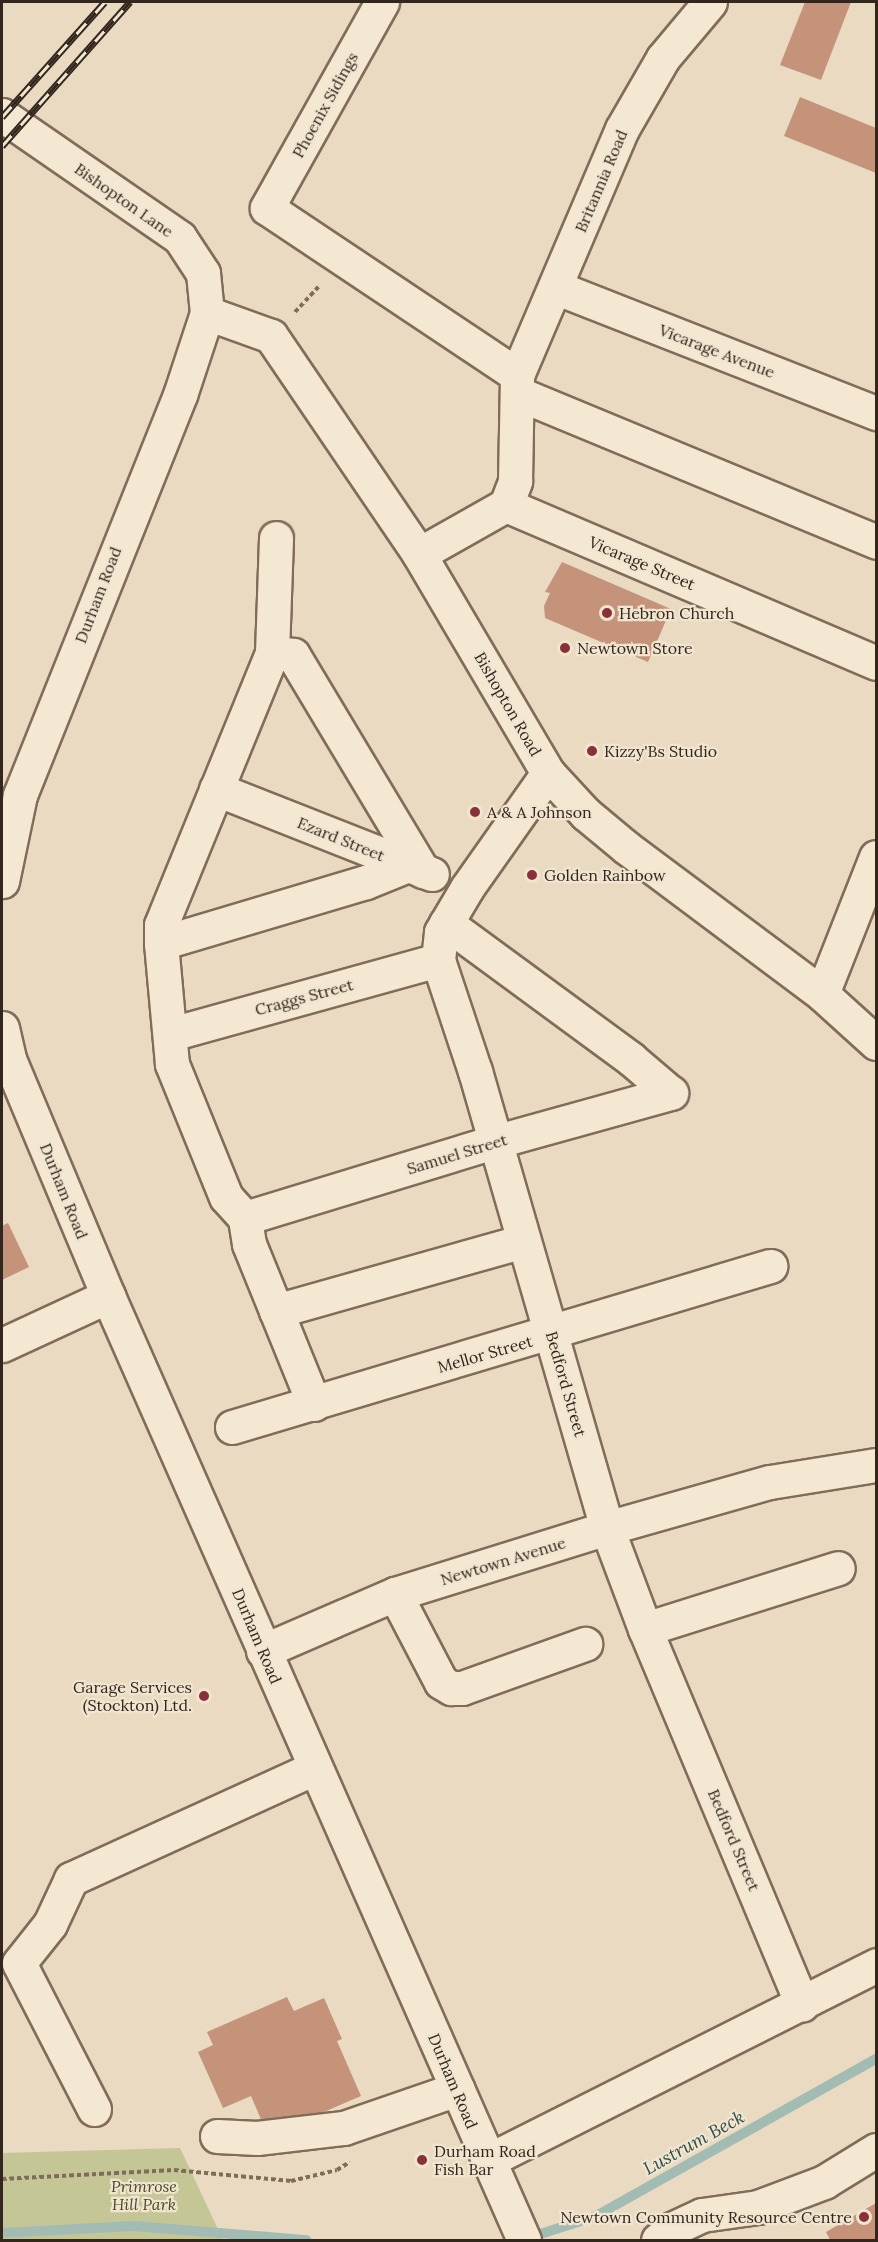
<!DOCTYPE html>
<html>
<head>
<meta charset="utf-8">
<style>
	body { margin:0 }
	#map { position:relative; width:878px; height:2242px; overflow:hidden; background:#e9dac1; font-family:Lora,serif }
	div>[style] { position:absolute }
	.green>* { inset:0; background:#c4c696 }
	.stream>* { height:10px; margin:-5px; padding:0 5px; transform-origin:5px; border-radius:5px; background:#a3bcb3 }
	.building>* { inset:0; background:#c4937a }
	.path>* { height:4px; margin-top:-2px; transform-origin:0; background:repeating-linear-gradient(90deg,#816c5a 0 4.5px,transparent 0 7.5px) }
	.roads { filter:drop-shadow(2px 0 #816c5a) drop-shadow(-2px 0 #816c5a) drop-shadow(0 2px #816c5a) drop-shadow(0 -2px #816c5a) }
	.minor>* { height:33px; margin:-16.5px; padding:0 16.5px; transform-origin:16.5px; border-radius:16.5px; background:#f5e8d3 }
	.rail>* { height:7px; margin-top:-3.5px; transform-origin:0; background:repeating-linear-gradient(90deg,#f1e5d0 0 14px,#32261d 0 28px); box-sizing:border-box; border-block:2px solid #32261d }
	.dots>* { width:16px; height:16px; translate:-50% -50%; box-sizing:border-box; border:3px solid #f1e5d0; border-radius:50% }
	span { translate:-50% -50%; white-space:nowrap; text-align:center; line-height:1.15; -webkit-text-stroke:4.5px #f1e5d0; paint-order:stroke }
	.street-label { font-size:16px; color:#32261d }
	.poi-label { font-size:16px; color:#32261d }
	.left { translate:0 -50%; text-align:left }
	.right { translate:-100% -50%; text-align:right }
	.park-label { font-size:16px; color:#464c26; font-style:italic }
	.water-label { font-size:18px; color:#2e504c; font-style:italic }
	.frame { position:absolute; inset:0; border:3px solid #32261d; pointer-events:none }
</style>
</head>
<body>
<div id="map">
	<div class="green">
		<div style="clip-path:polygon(180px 2148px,223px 2240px,2px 2240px,2px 2153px)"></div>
	</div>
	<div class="stream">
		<div style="left:2px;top:2233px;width:132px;rotate:-3deg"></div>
		<div style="left:134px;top:2226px;width:173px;rotate:4.7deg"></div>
		<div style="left:528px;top:2238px;width:71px;rotate:-17.9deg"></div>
		<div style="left:596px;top:2216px;width:321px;rotate:-29.3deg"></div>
	</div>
	<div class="building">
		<div style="clip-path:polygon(805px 2px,851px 2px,821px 80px,780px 65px)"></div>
		<div style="clip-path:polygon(800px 97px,876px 128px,876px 173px,784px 136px)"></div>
		<div style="clip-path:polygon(562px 562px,671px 609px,648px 662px,545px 618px,544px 606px,550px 593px,545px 592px)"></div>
		<div style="clip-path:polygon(8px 1223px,29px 1267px,2px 1280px,2px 1226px)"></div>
		<div style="clip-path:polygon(287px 1997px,294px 2011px,324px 1998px,342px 2039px,337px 2041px,361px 2096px,268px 2136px,251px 2096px,223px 2108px,198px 2052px,213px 2045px,207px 2032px)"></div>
		<div style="clip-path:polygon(876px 2203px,876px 2240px,830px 2240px,826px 2232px)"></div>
	</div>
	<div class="path">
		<div style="left:295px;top:312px;width:37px;rotate:-47deg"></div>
		<div style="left:2px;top:2179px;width:172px;rotate:-3deg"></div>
		<div style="left:174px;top:2170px;width:118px;rotate:5.4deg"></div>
		<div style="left:291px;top:2181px;width:47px;rotate:-13.4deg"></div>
		<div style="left:337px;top:2170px;width:15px;rotate:-32deg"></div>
	</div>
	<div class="roads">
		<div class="minor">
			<div style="left:382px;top:2px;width:236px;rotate:119.2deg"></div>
			<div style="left:267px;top:208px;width:301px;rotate:33.7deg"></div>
			<div style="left:2px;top:115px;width:216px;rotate:34.6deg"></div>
			<div style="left:180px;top:238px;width:42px;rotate:56.7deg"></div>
			<div style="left:203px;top:273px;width:40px;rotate:84.3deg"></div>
			<div style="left:207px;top:313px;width:86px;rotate:108.2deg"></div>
			<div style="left:180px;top:395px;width:431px;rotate:111.8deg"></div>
			<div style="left:20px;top:795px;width:88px;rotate:101.8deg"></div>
			<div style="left:557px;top:288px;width:343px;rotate:21.4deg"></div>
			<div style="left:207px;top:313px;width:68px;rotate:19.8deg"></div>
			<div style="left:271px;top:336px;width:263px;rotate:55.8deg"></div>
			<div style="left:419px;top:554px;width:254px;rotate:59.5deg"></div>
			<div style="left:548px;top:773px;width:56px;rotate:47.2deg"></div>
			<div style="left:586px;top:814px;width:53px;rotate:39.7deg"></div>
			<div style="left:627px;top:848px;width:244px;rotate:36.8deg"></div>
			<div style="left:822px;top:994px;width:73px;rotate:42.2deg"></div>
			<div style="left:517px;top:393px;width:389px;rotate:22.5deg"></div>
			<div style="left:506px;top:505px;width:402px;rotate:23.1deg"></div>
			<div style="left:419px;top:554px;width:100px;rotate:-29.4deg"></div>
			<div style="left:506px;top:505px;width:26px;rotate:-69deg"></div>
			<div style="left:515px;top:481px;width:106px;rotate:-88.9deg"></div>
			<div style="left:517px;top:375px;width:267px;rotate:-66.9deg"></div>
			<div style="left:622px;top:129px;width:82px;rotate:-60deg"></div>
			<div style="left:663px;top:58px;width:73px;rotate:-50deg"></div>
			<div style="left:272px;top:653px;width:115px;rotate:-88deg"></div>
			<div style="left:548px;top:773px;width:141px;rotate:125.2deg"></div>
			<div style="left:467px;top:888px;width:51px;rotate:120.6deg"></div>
			<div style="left:441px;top:932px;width:28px;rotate:96deg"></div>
			<div style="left:438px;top:960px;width:117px;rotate:71.6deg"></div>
			<div style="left:475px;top:1071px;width:476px;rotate:73.9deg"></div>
			<div style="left:607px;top:1528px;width:108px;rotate:69.4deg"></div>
			<div style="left:645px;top:1629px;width:407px;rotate:67.3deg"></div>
			<div style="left:216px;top:789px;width:232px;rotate:21.5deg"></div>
			<div style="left:446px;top:923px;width:230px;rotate:36.3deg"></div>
			<div style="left:631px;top:1059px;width:52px;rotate:40.4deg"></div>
			<div style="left:161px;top:943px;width:214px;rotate:-16.6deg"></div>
			<div style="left:366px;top:882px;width:45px;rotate:-22deg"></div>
			<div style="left:822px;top:994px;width:147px;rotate:-68.5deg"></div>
			<div style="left:2px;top:1028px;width:32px;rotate:77deg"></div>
			<div style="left:9px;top:1059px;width:257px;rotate:67.3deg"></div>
			<div style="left:108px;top:1296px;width:1032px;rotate:66.22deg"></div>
			<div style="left:171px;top:1034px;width:277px;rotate:-15.5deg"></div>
			<div style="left:245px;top:1218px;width:260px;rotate:-17deg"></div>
			<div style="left:494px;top:1142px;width:184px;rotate:-15.5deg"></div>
			<div style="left:276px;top:1311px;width:257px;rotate:-15.8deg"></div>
			<div style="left:2px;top:1345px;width:117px;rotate:-24.8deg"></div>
			<div style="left:314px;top:1404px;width:173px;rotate:-112.1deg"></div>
			<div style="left:249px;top:1244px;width:26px;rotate:-99deg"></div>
			<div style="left:245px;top:1218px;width:28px;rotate:-132deg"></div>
			<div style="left:226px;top:1197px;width:144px;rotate:-112.1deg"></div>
			<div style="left:172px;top:1064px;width:121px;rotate:-95.2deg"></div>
			<div style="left:161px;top:943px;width:18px;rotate:-90deg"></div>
			<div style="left:161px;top:925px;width:294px;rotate:-67.8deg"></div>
			<div style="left:272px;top:653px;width:21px;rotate:5deg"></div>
			<div style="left:293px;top:655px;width:252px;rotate:59deg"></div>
			<div style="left:232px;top:1427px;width:562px;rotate:-16.66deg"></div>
			<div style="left:395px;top:1594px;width:99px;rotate:62.4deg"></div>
			<div style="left:441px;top:1682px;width:12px;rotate:31deg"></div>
			<div style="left:451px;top:1688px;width:11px"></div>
			<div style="left:462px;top:1688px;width:131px;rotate:-19.7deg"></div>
			<div style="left:645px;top:1629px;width:202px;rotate:-17.5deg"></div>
			<div style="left:263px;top:1651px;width:144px;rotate:-23.4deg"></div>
			<div style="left:395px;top:1594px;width:222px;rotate:-17.3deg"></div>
			<div style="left:607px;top:1528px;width:169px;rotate:-15.8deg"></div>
			<div style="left:770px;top:1482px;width:107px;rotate:-9.1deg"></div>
			<div style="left:94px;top:2109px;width:164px;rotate:-117.2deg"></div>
			<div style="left:19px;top:1963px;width:50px;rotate:-51.5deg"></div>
			<div style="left:50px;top:1924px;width:50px;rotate:-65deg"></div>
			<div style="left:71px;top:1879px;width:268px;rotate:-24.5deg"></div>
			<div style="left:217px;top:2136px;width:40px;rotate:2.9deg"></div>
			<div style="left:257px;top:2138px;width:88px;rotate:-6.6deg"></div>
			<div style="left:344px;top:2128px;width:120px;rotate:-19deg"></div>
			<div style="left:487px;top:2161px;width:436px;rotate:-26.7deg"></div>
			<div style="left:658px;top:2240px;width:18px;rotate:-38deg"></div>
			<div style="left:672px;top:2229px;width:33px;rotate:-25deg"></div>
			<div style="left:702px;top:2215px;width:57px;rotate:-8.1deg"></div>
			<div style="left:758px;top:2207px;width:71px;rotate:-20.7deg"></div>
			<div style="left:824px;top:2182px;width:61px;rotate:-31.6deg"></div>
		</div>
	</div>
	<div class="rail">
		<div style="left:2px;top:117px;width:154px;rotate:-48.2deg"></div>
		<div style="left:2px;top:146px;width:193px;rotate:-48.4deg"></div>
	</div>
	<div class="dots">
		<div style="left:607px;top:613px;background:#8a3038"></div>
		<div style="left:565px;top:648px;background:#8a3038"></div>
		<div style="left:592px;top:751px;background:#8a3038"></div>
		<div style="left:475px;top:812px;background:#8a3038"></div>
		<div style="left:532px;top:875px;background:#8a3038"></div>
		<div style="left:204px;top:1696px;background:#8a3038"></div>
		<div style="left:422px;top:2160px;background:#8a3038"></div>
		<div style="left:864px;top:2217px;background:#8a3038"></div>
	</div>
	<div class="street-label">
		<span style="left:325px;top:105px;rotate:-61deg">Phoenix Sidings</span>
		<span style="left:601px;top:181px;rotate:-67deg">Britannia Road</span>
		<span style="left:124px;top:200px;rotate:35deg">Bishopton Lane</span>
		<span style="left:717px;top:351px;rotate:21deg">Vicarage Avenue</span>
		<span style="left:642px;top:563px;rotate:23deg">Vicarage Street</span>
		<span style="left:98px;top:595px;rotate:-69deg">Durham Road</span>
		<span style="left:508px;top:704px;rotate:60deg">Bishopton Road</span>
		<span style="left:341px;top:839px;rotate:22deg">Ezard Street</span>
		<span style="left:304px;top:997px;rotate:-15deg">Craggs Street</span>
		<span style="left:457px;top:1154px;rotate:-17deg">Samuel Street</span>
		<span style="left:64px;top:1191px;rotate:68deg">Durham Road</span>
		<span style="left:485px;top:1354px;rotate:-16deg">Mellor Street</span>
		<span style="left:566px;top:1384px;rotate:74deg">Bedford Street</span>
		<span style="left:503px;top:1561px;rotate:-17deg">Newtown Avenue</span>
		<span style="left:257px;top:1636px;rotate:67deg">Durham Road</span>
		<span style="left:734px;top:1840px;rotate:67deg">Bedford Street</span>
		<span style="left:453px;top:2081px;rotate:67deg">Durham Road</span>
	</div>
	<div class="poi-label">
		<span class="left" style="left:619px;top:613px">Hebron Church</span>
		<span class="left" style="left:577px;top:648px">Newtown Store</span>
		<span class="left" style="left:604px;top:751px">Kizzy'Bs Studio</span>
		<span class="left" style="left:487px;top:812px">A &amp; A Johnson</span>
		<span class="left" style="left:544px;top:875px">Golden Rainbow</span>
		<span class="right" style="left:192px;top:1696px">Garage Services<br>(Stockton) Ltd.</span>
		<span class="left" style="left:434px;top:2160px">Durham Road<br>Fish Bar</span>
		<span class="right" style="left:852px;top:2217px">Newtown Community Resource Centre</span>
	</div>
	<div class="park-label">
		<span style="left:144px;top:2195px">Primrose<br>Hill Park</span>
	</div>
	<div class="water-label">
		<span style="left:694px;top:2143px;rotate:-29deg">Lustrum Beck</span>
	</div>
	<div class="frame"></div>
</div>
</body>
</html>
